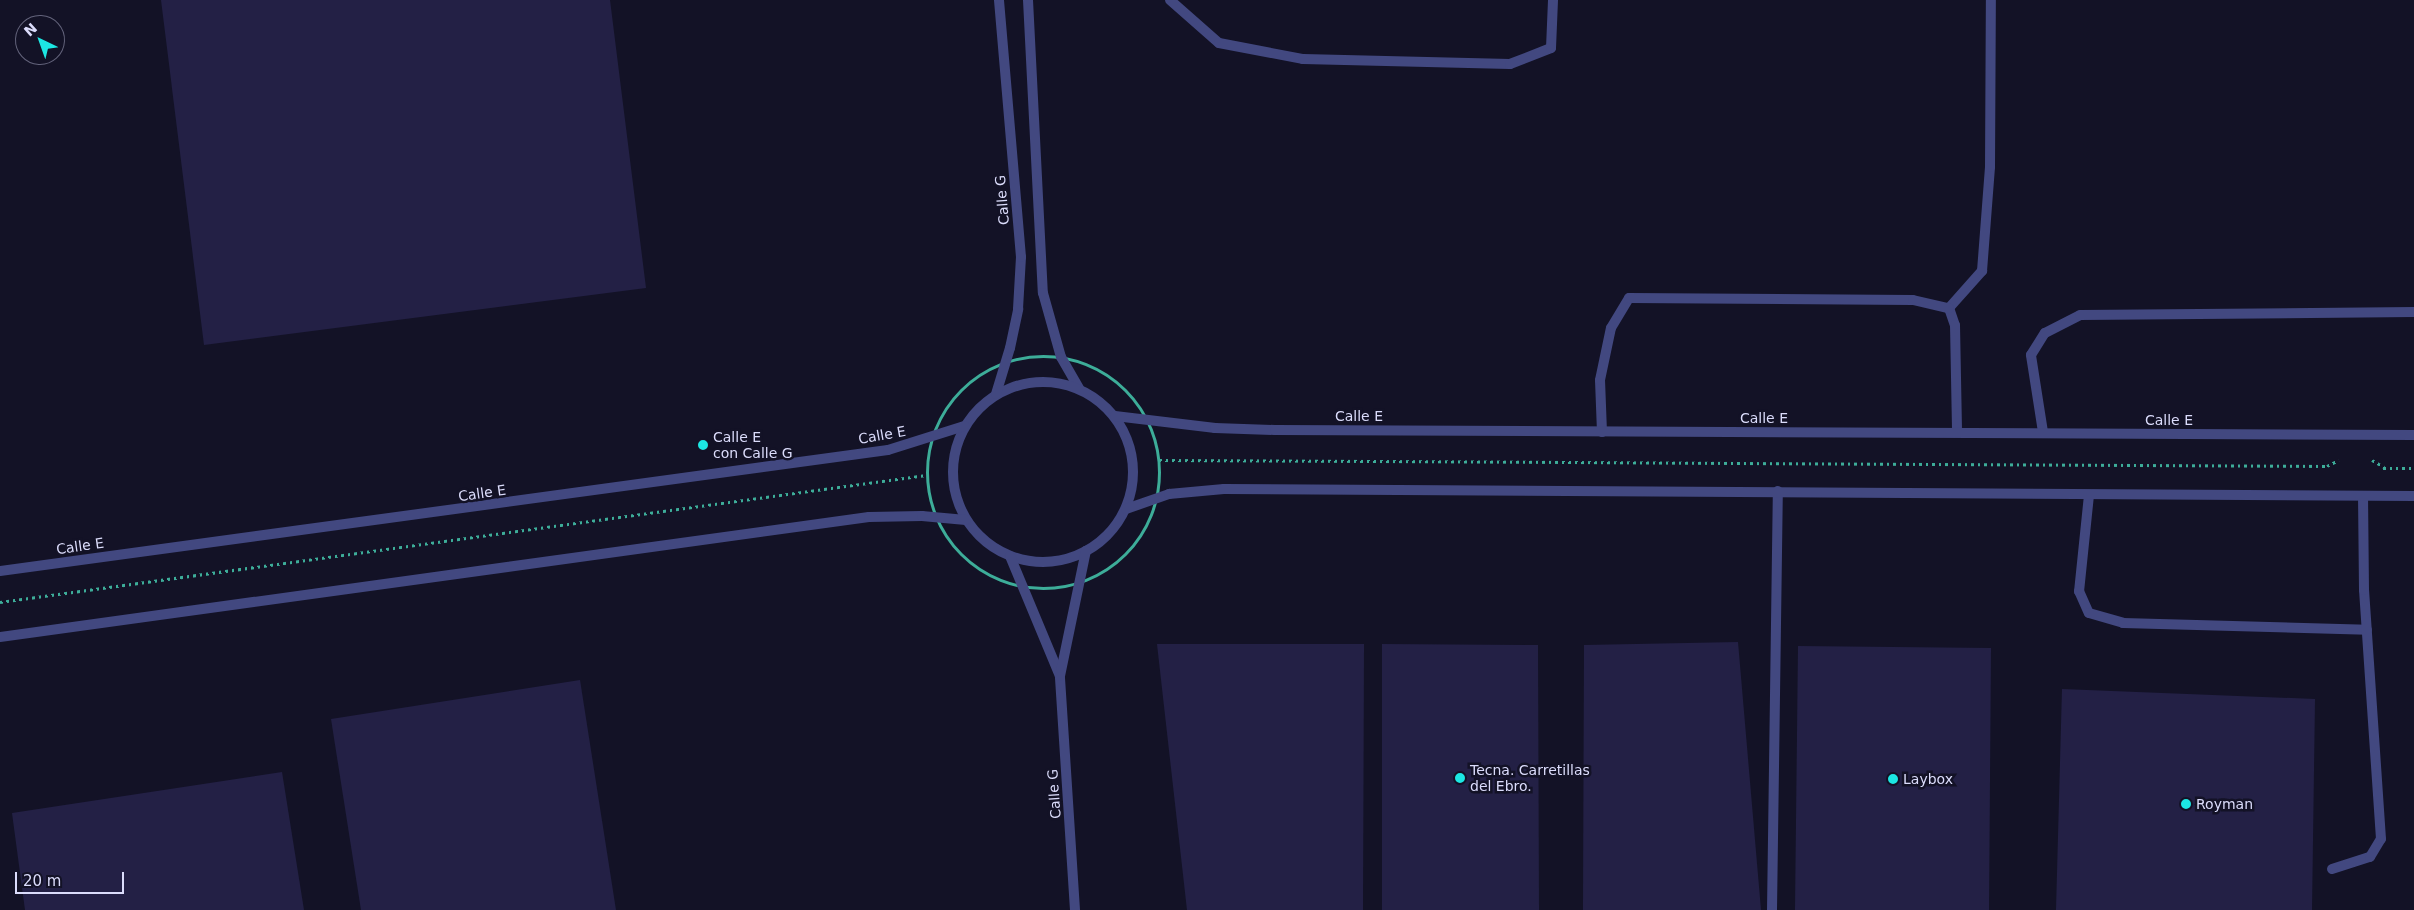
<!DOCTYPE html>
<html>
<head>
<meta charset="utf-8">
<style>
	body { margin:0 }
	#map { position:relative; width:2414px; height:910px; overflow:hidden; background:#131226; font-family:"DejaVu Sans",sans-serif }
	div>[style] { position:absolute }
	.building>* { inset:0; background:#232045 }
	.path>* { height:3px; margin-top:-1.5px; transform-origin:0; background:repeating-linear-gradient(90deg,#3dad99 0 2.5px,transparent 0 6.5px) }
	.path>.ring { margin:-1.5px; padding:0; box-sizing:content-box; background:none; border:3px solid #3dad99; border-radius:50% }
	.lane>* { height:10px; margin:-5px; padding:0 5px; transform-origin:5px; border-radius:5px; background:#424880 }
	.street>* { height:10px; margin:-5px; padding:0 5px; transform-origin:5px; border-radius:5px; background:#424880 }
	.street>.ring { margin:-5px; padding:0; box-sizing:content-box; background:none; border:10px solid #424880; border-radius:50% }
	.dots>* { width:14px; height:14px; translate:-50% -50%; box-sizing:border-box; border:2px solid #131226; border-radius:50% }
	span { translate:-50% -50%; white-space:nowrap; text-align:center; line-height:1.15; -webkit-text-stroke:5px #131226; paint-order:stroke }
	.street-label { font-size:14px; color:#dbdcfb }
	.poi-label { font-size:14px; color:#dbdcfb }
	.left { translate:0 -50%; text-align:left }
	.north { position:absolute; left:15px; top:15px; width:50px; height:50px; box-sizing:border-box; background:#131226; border:1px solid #63637b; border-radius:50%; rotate:318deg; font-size:14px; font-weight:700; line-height:20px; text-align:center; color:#dbdcfb }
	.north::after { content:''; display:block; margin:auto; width:18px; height:22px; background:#1ce7e3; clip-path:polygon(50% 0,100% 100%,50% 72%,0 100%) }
	.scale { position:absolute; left:15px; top:872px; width:109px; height:22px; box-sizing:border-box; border:2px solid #dbdcfb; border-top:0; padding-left:6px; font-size:15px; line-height:18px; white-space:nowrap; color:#dbdcfb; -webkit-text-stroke:4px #131226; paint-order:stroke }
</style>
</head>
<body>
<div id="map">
	<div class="building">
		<div style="clip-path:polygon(161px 0,610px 0,646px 288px,204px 345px)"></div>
		<div style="clip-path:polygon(1738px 642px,1761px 910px,1583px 910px,1584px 645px)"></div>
		<div style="clip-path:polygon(1157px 644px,1364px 644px,1363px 910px,1187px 910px)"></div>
		<div style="clip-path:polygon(1382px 644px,1538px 645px,1539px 910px,1382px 910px)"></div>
		<div style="clip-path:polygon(1798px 646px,1991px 648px,1989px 910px,1795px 910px)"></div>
		<div style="clip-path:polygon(580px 680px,616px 910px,361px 910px,331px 719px)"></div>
		<div style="clip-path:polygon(2062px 689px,2315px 699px,2312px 910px,2056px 910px)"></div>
		<div style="clip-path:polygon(282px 772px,304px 910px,25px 910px,12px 813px)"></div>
	</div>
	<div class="path">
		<div class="ring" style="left:927px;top:356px;width:229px;height:229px"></div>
		<div style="left:1159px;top:460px;width:1168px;rotate:0.29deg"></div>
		<div style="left:2327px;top:466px;width:13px;rotate:-27deg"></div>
		<div style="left:2372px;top:460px;width:14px;rotate:30deg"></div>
		<div style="left:2383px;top:468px;width:31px"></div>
		<div style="left:0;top:602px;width:935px;rotate:-7.81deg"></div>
	</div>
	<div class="lane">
		<div style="left:1170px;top:0;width:65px;rotate:41.3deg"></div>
		<div style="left:1219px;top:43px;width:86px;rotate:10.8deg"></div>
		<div style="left:1303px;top:59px;width:207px;rotate:1.4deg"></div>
		<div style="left:1510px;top:64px;width:44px;rotate:-21.3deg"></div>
		<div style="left:1551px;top:48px;width:48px;rotate:-87.6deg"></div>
		<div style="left:1949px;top:308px;width:50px;rotate:-48.3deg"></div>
		<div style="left:1982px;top:271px;width:104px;rotate:-85.6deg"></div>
		<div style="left:1990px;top:167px;width:167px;rotate:-89.7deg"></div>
		<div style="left:1949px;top:308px;width:18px;rotate:71deg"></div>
		<div style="left:1955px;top:325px;width:107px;rotate:88.9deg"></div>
		<div style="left:1602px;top:432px;width:52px;rotate:-92.2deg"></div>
		<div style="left:1600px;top:380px;width:53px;rotate:-78.1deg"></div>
		<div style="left:1611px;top:328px;width:35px;rotate:-59deg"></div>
		<div style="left:1629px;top:298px;width:284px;rotate:0.4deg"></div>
		<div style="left:1913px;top:300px;width:37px;rotate:13deg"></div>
		<div style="left:2043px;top:432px;width:78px;rotate:-98.9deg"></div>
		<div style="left:2031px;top:355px;width:26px;rotate:-58deg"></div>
		<div style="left:2045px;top:333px;width:39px;rotate:-27deg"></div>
		<div style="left:2080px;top:315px;width:334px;rotate:-0.5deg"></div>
		<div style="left:2089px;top:495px;width:97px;rotate:95.9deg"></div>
		<div style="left:2079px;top:591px;width:24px;rotate:66deg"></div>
		<div style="left:2089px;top:613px;width:35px;rotate:16deg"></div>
		<div style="left:2123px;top:623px;width:244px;rotate:1.6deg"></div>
		<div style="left:2332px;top:869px;width:40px;rotate:-18deg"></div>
		<div style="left:2370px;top:857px;width:21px;rotate:-59deg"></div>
		<div style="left:2381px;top:839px;width:250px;rotate:-93.9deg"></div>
		<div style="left:2364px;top:590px;width:93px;rotate:-90.6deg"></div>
		<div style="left:1772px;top:910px;width:419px;rotate:-89.2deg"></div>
	</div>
	<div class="street">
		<div style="left:1028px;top:0;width:293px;rotate:87.1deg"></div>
		<div style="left:1043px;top:293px;width:66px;rotate:74.3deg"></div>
		<div style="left:1061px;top:357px;width:36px;rotate:60deg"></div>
		<div class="ring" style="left:953px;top:382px;width:170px;height:170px"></div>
		<div style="left:996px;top:394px;width:48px;rotate:-73.1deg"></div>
		<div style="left:1010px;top:348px;width:40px;rotate:-78deg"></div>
		<div style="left:1018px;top:309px;width:52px;rotate:-86.7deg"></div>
		<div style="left:1021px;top:257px;width:258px;rotate:-94.9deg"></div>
		<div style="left:1115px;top:416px;width:101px;rotate:6.8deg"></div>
		<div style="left:1215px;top:428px;width:60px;rotate:1.9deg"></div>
		<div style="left:1275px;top:430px;width:1139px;rotate:0.25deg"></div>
		<div style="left:1126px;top:509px;width:46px;rotate:-19.2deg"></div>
		<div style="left:1169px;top:494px;width:55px;rotate:-5.2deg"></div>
		<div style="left:1224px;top:489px;width:1190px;rotate:0.34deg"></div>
		<div style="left:1010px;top:556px;width:130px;rotate:67.4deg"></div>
		<div style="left:0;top:571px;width:896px;rotate:-7.76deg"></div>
		<div style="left:888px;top:450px;width:80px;rotate:-17.5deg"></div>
		<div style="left:0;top:637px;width:877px;rotate:-7.86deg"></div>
		<div style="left:869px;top:517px;width:53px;rotate:-1.1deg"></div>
		<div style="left:922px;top:516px;width:44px;rotate:5.2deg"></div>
		<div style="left:1075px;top:910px;width:234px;rotate:-93.7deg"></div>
		<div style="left:1060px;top:676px;width:128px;rotate:-78.3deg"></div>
	</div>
	<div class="dots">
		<div style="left:703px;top:445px;background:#1ce7e3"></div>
		<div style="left:1460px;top:778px;background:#1ce7e3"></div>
		<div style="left:1893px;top:779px;background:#1ce7e3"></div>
		<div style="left:2186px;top:804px;background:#1ce7e3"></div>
	</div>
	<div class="street-label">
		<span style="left:1002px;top:200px;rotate:-95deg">Calle G</span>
		<span style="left:1359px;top:416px">Calle E</span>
		<span style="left:1764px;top:418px">Calle E</span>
		<span style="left:2169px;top:420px">Calle E</span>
		<span style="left:882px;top:435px;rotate:-10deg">Calle E</span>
		<span style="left:482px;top:493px;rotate:-8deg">Calle E</span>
		<span style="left:80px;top:546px;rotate:-8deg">Calle E</span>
		<span style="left:1054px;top:794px;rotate:-94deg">Calle G</span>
	</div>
	<div class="poi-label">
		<span class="left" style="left:713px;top:445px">Calle E<br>con Calle G</span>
		<span class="left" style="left:1470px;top:778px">Tecna. Carretillas<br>del Ebro.</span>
		<span class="left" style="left:1903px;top:779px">Laybox</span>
		<span class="left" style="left:2196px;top:804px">Royman</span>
	</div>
	<div class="north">N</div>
	<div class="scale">20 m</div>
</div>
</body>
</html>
